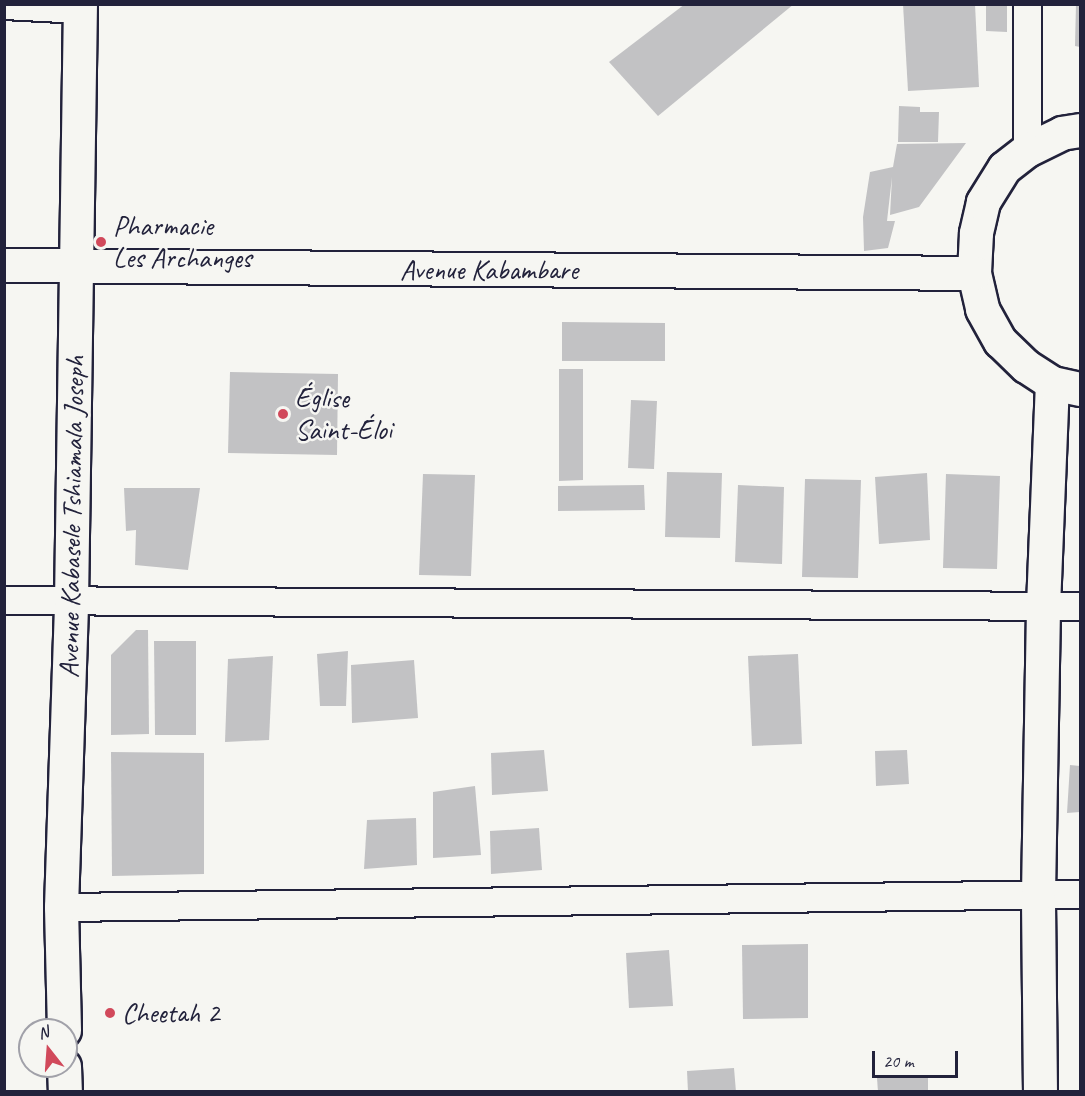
<!DOCTYPE html>
<html>
<head>
<meta charset="utf-8">
<style>
	body { margin:0 }
	#map { position:relative; width:1085px; height:1096px; overflow:hidden; background:#f6f6f2; font-family:Caveat,sans-serif }
	div>[style] { position:absolute }
	.building>* { inset:0; background:#c2c2c4 }
	.roads { filter:drop-shadow(2px 0 #22223b) drop-shadow(-2px 0 #22223b) drop-shadow(0 2px #22223b) drop-shadow(0 -2px #22223b) }
	.minor>* { height:27px; margin:-13.5px; padding:0 13.5px; transform-origin:13.5px; border-radius:13.5px; background:#f6f6f2 }
	.tertiary>* { height:33px; margin:-16.5px; padding:0 16.5px; transform-origin:16.5px; border-radius:16.5px; background:#f6f6f2 }
	.secondary>* { height:33px; margin:-16.5px; padding:0 16.5px; transform-origin:16.5px; border-radius:16.5px; background:#f6f6f2 }
	.dots>* { width:16px; height:16px; translate:-50% -50%; box-sizing:border-box; border:3px solid #f6f6f2; border-radius:50% }
	span { translate:-50% -50%; white-space:nowrap; text-align:center; line-height:1.15; -webkit-text-stroke:5px #f6f6f2; paint-order:stroke }
	.poi-label { font-size:28px; color:#22223b }
	.left { translate:0 -50%; text-align:left }
	.street-label { font-size:28px; color:#22223b }
	.frame { position:absolute; inset:0; border:6px solid #22223b; pointer-events:none }
	.north { position:absolute; left:18px; top:1018px; width:60px; height:60px; box-sizing:border-box; background:#f6f6f2; border:2px solid #a1a1a9; border-radius:50%; rotate:343deg; font-size:16px; font-weight:700; line-height:24px; text-align:center; color:#22223b }
	.north::after { content:''; display:block; margin:auto; width:21px; height:27px; background:#d1495b; clip-path:polygon(50% 0,100% 100%,50% 72%,0 100%) }
	.scale { position:absolute; left:872px; top:1051px; width:86px; height:27px; box-sizing:border-box; border:3px solid #22223b; border-top:0; padding-left:8px; font-size:18px; line-height:21px; white-space:nowrap; color:#22223b; -webkit-text-stroke:4px #f6f6f2; paint-order:stroke }
</style>
</head>
<body>
<div id="map">
	<div class="building">
		<div style="clip-path:polygon(685px 4px,794px 4px,658px 116px,609px 62px)"></div>
		<div style="clip-path:polygon(903px 4px,975px 4px,979px 87px,908px 91px)"></div>
		<div style="clip-path:polygon(986px 4px,1007px 4px,1007px 32px,986px 31px)"></div>
		<div style="clip-path:polygon(1076px 4px,1080px 4px,1080px 47px,1075px 46px)"></div>
		<div style="clip-path:polygon(899px 106px,920px 107px,920px 112px,939px 112px,938px 142px,898px 142px)"></div>
		<div style="clip-path:polygon(966px 143px,919px 207px,890px 215px,892px 177px,887px 221px,895px 221px,888px 248px,864px 251px,863px 217px,870px 172px,893px 167px,897px 144px)"></div>
		<div style="clip-path:polygon(562px 322px,665px 323px,665px 361px,562px 361px)"></div>
		<div style="clip-path:polygon(559px 369px,583px 369px,583px 480px,559px 481px)"></div>
		<div style="clip-path:polygon(230px 372px,338px 374px,337px 455px,228px 453px)"></div>
		<div style="clip-path:polygon(631px 400px,657px 401px,654px 469px,628px 468px)"></div>
		<div style="clip-path:polygon(667px 472px,722px 473px,720px 538px,665px 537px)"></div>
		<div style="clip-path:polygon(927px 473px,930px 540px,879px 544px,875px 477px)"></div>
		<div style="clip-path:polygon(423px 474px,475px 475px,471px 576px,419px 575px)"></div>
		<div style="clip-path:polygon(946px 474px,1000px 476px,997px 569px,943px 568px)"></div>
		<div style="clip-path:polygon(805px 479px,861px 480px,858px 578px,802px 577px)"></div>
		<div style="clip-path:polygon(644px 485px,645px 510px,558px 511px,558px 486px)"></div>
		<div style="clip-path:polygon(738px 485px,784px 487px,782px 564px,735px 562px)"></div>
		<div style="clip-path:polygon(124px 488px,200px 488px,188px 570px,135px 565px,136px 530px,126px 531px)"></div>
		<div style="clip-path:polygon(136px 630px,148px 630px,149px 734px,111px 735px,111px 655px)"></div>
		<div style="clip-path:polygon(154px 641px,196px 641px,196px 735px,155px 735px)"></div>
		<div style="clip-path:polygon(348px 651px,346px 706px,320px 706px,317px 654px)"></div>
		<div style="clip-path:polygon(798px 654px,802px 744px,752px 746px,748px 656px)"></div>
		<div style="clip-path:polygon(273px 656px,269px 740px,225px 742px,228px 659px)"></div>
		<div style="clip-path:polygon(414px 660px,418px 718px,352px 723px,351px 665px)"></div>
		<div style="clip-path:polygon(544px 750px,548px 791px,492px 795px,491px 753px)"></div>
		<div style="clip-path:polygon(907px 750px,909px 784px,876px 786px,875px 751px)"></div>
		<div style="clip-path:polygon(111px 752px,204px 753px,204px 874px,112px 876px)"></div>
		<div style="clip-path:polygon(1070px 765px,1080px 766px,1080px 812px,1067px 813px)"></div>
		<div style="clip-path:polygon(475px 786px,481px 855px,433px 858px,433px 792px)"></div>
		<div style="clip-path:polygon(416px 818px,417px 865px,364px 869px,367px 820px)"></div>
		<div style="clip-path:polygon(539px 828px,542px 870px,491px 874px,490px 831px)"></div>
		<div style="clip-path:polygon(808px 944px,808px 1018px,743px 1019px,742px 945px)"></div>
		<div style="clip-path:polygon(669px 950px,673px 1006px,629px 1008px,626px 953px)"></div>
		<div style="clip-path:polygon(734px 1068px,736px 1092px,688px 1092px,687px 1071px)"></div>
		<div style="clip-path:polygon(928px 1077px,928px 1092px,878px 1092px,877px 1078px)"></div>
	</div>
	<div class="roads">
		<div class="minor">
			<div style="left:4px;top:5px;width:76px;rotate:3deg"></div>
			<div style="left:1027px;top:150px;width:146px;rotate:-90deg"></div>
			<div style="left:4px;top:600px;width:1076px;rotate:0.32deg"></div>
			<div style="left:61px;top:907px;width:1019px;rotate:-0.73deg"></div>
		</div>
		<div class="tertiary">
			<div style="left:1040px;top:1092px;width:198px;rotate:-90.6deg"></div>
			<div style="left:1038px;top:894px;width:288px;rotate:-89deg"></div>
			<div style="left:1043px;top:606px;width:223px;rotate:-87.7deg"></div>
		</div>
		<div class="secondary">
			<div style="left:1080px;top:130px;width:18px;rotate:171deg"></div>
			<div style="left:1062px;top:133px;width:39px;rotate:154deg"></div>
			<div style="left:1027px;top:150px;width:29px;rotate:142deg"></div>
			<div style="left:1004px;top:168px;width:40px;rotate:122deg"></div>
			<div style="left:983px;top:202px;width:32px;rotate:103deg"></div>
			<div style="left:976px;top:233px;width:40px;rotate:92.9deg"></div>
			<div style="left:974px;top:273px;width:37px;rotate:77deg"></div>
			<div style="left:982px;top:309px;width:37px;rotate:61deg"></div>
			<div style="left:1000px;top:341px;width:36px;rotate:44deg"></div>
			<div style="left:1026px;top:366px;width:31px;rotate:33deg"></div>
			<div style="left:1052px;top:383px;width:29px;rotate:12deg"></div>
			<div style="left:4px;top:265px;width:970px;rotate:0.47deg"></div>
			<div style="left:64px;top:1030px;width:123px;rotate:-91.4deg"></div>
			<div style="left:61px;top:907px;width:305px;rotate:-88.1deg"></div>
			<div style="left:71px;top:602px;width:598px;rotate:-89.14deg"></div>
			<div style="left:64px;top:1066px;width:26px;rotate:88deg"></div>
		</div>
	</div>
	<div class="dots">
		<div style="left:101px;top:242px;background:#d1495b"></div>
		<div style="left:283px;top:414px;background:#d1495b"></div>
		<div style="left:110px;top:1013px;background:#d1495b"></div>
	</div>
	<div class="poi-label">
		<span class="left" style="left:113px;top:242px">Pharmacie<br>Les Archanges</span>
		<span class="left" style="left:295px;top:414px">Église<br>Saint-Éloi</span>
		<span class="left" style="left:122px;top:1013px">Cheetah 2</span>
	</div>
	<div class="street-label">
		<span style="left:489px;top:270px">Avenue Kabambare</span>
		<span style="left:72px;top:517px;rotate:-89deg">Avenue Kabasele Tshiamala Joseph</span>
	</div>
	<div class="frame"></div>
	<div class="north">N</div>
	<div class="scale">20 m</div>
</div>
</body>
</html>
